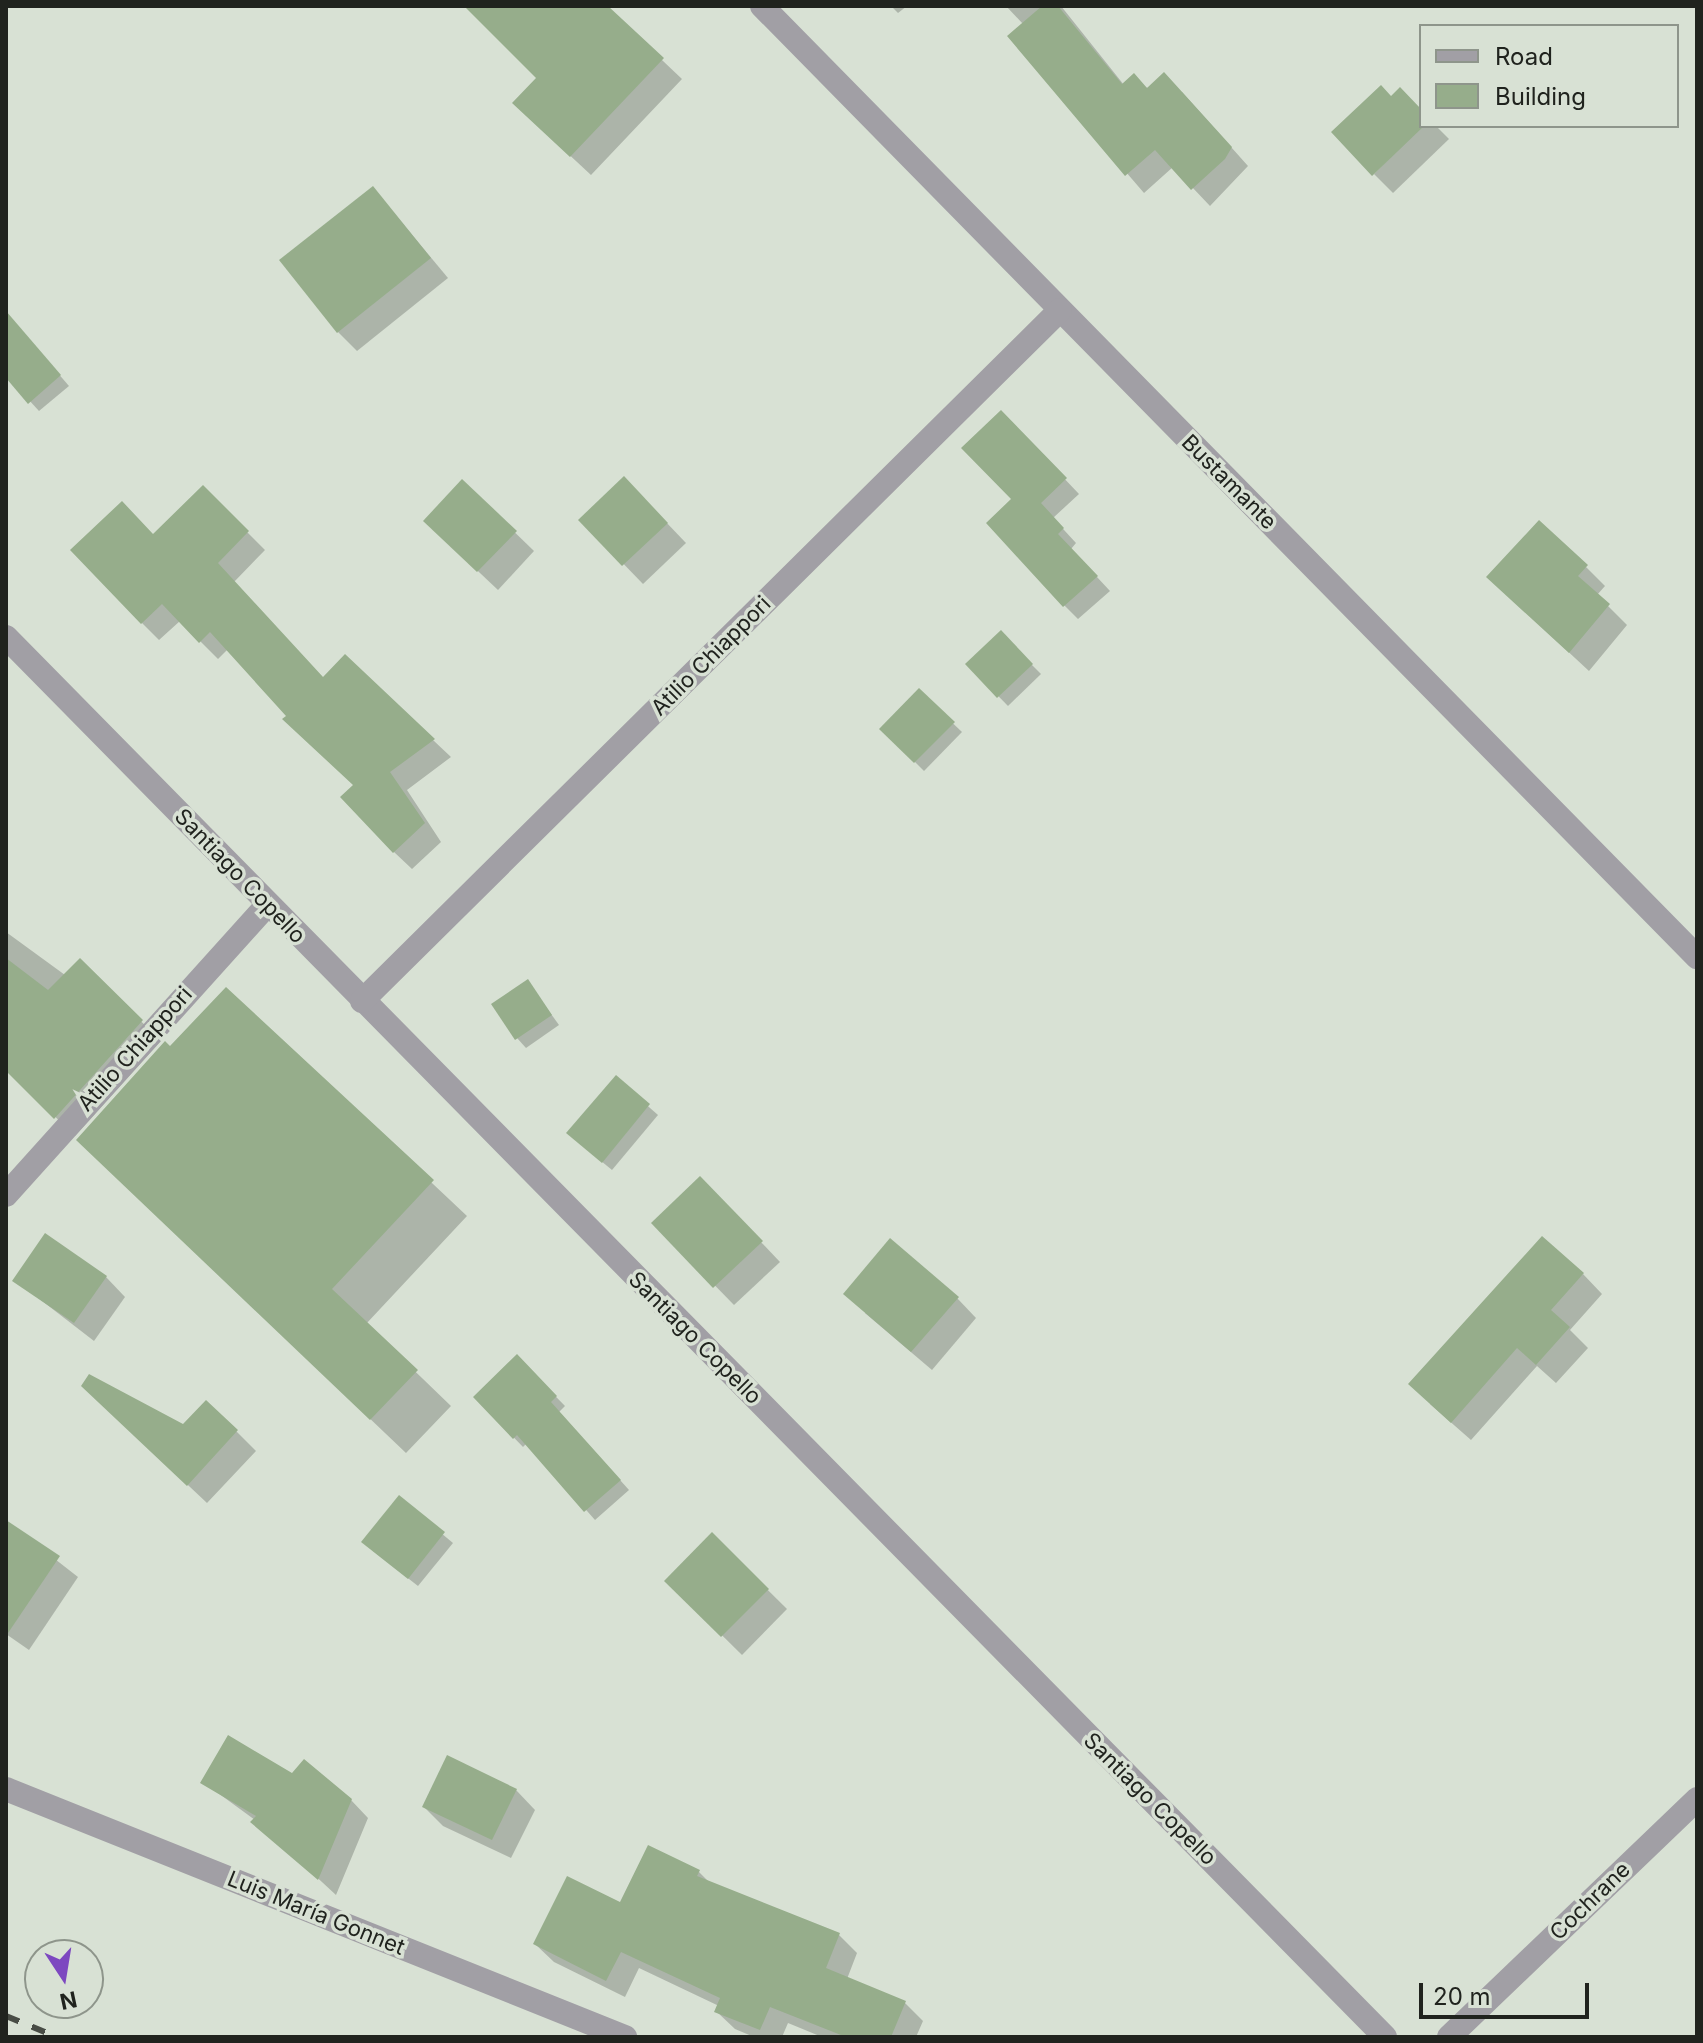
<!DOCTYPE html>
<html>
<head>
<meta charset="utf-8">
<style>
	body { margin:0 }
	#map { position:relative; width:1703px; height:2043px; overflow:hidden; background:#d8e1d4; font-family:Inter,sans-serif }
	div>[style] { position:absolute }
	.shadow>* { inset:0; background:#0003 }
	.building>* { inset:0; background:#96ad8b }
	.minor>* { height:24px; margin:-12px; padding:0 12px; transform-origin:12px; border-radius:12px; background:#a19fa5 }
	.rail>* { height:6px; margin-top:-3px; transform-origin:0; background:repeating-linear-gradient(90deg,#484c45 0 14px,transparent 0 28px) }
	span { translate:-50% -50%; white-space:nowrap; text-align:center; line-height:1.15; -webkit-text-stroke:7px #d8e1d4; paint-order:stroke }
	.street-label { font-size:22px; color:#20231e }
	.frame { position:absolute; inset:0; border:8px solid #20231e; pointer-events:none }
	.legend { position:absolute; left:1419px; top:24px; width:260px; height:104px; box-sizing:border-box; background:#d8e1d4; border:2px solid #8e958b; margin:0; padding:10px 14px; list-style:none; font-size:24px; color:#20231e }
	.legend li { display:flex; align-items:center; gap:16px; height:40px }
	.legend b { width:40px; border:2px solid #8e958b }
	.north { position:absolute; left:24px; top:1939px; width:80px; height:80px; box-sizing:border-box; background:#d8e1d4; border:2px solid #8e958b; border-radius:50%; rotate:168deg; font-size:22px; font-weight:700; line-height:32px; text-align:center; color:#20231e }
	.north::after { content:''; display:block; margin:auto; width:28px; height:36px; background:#7d48c0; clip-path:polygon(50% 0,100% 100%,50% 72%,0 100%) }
	.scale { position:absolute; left:1419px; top:1983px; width:170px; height:36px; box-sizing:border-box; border:4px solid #20231e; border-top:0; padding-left:10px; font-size:24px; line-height:28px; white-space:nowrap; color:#20231e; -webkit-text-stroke:6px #d8e1d4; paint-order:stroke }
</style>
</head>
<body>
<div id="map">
	<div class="shadow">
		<div style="clip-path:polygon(466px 6px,605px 6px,682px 79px,591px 175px,534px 122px,539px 78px)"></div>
		<div style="clip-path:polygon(891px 6px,907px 6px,898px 13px)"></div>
		<div style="clip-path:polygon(1006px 6px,1061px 6px,1124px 85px,1182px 92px,1248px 166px,1210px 206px,1173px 167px,1144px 193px,1009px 36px,1023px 24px)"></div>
		<div style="clip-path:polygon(1421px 126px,1436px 126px,1449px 139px,1393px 193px,1374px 174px)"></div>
		<div style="clip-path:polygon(373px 188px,448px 278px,357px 351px,338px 332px)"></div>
		<div style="clip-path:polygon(32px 343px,69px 386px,39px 411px,6px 375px,6px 349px)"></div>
		<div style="clip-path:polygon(1001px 412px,1079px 494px,1053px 518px,1076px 543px,1071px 549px,1110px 591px,1078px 619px,1064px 605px,1014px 499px)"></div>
		<div style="clip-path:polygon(463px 482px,534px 551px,498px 590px,445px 540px)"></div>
		<div style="clip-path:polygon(203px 488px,265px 550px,234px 582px,323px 679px,345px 657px,451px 757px,407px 790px,441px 842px,412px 869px,394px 852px,355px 785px,228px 649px,218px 659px,180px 621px,159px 640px,142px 623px,154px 537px)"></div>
		<div style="clip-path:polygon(643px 498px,686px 543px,643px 584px,581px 520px)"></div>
		<div style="clip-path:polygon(1586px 567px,1605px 586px,1597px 595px,1627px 625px,1589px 671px,1508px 596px)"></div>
		<div style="clip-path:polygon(1000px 633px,1041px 674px,1008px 706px,967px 664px)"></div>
		<div style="clip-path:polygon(919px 691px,962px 732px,924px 771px,882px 729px)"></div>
		<div style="clip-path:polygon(6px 932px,65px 975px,80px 961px,161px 1041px,75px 1136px,6px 1069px)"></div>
		<div style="clip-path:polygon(528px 982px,559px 1025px,526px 1048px,517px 1038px)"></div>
		<div style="clip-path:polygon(226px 989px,467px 1216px,366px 1324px,451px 1406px,406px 1453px,113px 1174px,170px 1049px)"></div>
		<div style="clip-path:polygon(616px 1078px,658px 1115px,612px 1170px,578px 1142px)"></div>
		<div style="clip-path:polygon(719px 1198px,780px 1262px,734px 1305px,654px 1223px)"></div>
		<div style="clip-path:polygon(1583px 1274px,1602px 1294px,1570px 1330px,1588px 1348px,1556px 1383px,1537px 1366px,1471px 1440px,1430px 1404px)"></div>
		<div style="clip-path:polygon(106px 1277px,125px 1297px,94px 1341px,15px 1280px)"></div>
		<div style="clip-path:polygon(957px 1298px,976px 1318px,932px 1370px,865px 1313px)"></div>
		<div style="clip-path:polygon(517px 1357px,565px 1406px,559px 1412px,629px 1490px,595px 1520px,527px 1443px,523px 1447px,475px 1397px)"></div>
		<div style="clip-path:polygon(103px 1405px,183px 1427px,236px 1431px,256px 1451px,207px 1503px)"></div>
		<div style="clip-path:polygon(399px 1498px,453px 1543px,418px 1586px,373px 1551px)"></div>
		<div style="clip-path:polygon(19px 1531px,78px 1577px,29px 1650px,6px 1634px,6px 1551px)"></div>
		<div style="clip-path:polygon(712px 1535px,787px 1609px,742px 1655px,667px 1581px)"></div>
		<div style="clip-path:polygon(293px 1776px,351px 1800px,368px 1818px,336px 1895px,255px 1820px,203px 1782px)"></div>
		<div style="clip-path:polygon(516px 1790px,535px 1810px,511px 1858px,443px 1826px,424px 1807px)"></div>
		<div style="clip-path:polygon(699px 1872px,710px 1883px,839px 1935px,857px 1953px,847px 1979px,904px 2002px,923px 2021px,916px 2037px,822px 2037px,788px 2023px,782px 2037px,754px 2037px,735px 2029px,716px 2011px,719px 2006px,639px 1968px,625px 1997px,554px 1962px,535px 1944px)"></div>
	</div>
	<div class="building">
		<div style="clip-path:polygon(464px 6px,608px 6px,664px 58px,570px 157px,512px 103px,536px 78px)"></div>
		<div style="clip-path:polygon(1042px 6px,1058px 6px,1122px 84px,1134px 73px,1147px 88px,1164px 72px,1232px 147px,1225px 159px,1191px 190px,1155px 150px,1125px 176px,1007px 36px)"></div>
		<div style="clip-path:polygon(1381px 85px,1391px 96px,1400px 87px,1421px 109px,1424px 126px,1372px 176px,1331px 132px)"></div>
		<div style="clip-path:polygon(373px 186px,431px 258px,337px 333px,279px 260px)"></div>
		<div style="clip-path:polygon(6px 311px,61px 375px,28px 404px,6px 378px)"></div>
		<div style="clip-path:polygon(1001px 410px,1067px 478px,1041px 503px,1064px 528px,1058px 534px,1098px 576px,1063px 607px,986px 523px,1011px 499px,961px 448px)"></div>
		<div style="clip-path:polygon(624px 476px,668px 523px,622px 566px,578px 520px)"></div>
		<div style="clip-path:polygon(462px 479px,517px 531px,477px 572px,423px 521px)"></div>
		<div style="clip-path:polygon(203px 485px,249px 531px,218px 563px,323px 677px,345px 654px,435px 739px,390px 772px,425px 823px,393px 853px,340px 797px,353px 785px,282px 719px,286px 716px,210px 632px,199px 643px,162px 604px,141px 624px,70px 550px,122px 501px,153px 534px)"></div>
		<div style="clip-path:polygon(1539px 520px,1588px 565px,1578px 576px,1610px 604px,1569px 653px,1486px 577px)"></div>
		<div style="clip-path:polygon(1001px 630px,1033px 664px,997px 698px,965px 664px)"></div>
		<div style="clip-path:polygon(919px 688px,955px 722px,914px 763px,879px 729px)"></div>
		<div style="clip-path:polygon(6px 958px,48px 990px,80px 958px,143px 1020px,54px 1119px,6px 1071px)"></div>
		<div style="clip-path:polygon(528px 979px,552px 1015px,515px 1040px,491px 1004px)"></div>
		<div style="clip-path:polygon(226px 987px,434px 1180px,332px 1289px,418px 1370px,370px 1420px,76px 1140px,165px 1041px,170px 1046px)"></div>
		<div style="clip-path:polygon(616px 1075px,650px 1104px,602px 1163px,566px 1133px)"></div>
		<div style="clip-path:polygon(700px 1176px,763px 1241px,713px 1288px,651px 1223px)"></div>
		<div style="clip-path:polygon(45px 1233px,107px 1276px,74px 1323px,12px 1281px)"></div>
		<div style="clip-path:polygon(1542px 1236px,1584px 1273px,1551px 1310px,1570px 1327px,1536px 1365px,1517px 1348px,1451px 1423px,1408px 1384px)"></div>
		<div style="clip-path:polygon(890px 1238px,959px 1297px,911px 1352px,843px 1294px)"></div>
		<div style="clip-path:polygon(517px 1354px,557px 1396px,551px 1402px,621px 1480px,584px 1512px,517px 1435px,513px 1439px,473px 1397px)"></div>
		<div style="clip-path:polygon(89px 1374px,183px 1424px,206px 1400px,238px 1430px,187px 1486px,81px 1386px)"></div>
		<div style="clip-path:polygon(399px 1495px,445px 1532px,408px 1579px,361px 1542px)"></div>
		<div style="clip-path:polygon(6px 1520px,60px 1556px,6px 1636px)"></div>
		<div style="clip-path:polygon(712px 1532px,769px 1589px,721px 1637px,664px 1581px)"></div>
		<div style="clip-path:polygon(228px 1735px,292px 1773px,304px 1759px,352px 1799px,318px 1880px,250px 1822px,256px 1816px,200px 1783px)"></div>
		<div style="clip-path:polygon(447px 1755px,517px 1789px,492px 1840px,422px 1807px)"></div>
		<div style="clip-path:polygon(648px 1845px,700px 1870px,697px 1876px,840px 1933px,826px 1968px,906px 2001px,891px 2037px,846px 2037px,770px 2007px,760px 2030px,714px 2012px,720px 1998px,621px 1952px,606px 1981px,533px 1944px,567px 1876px,620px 1902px)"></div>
	</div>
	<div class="minor">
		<div style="left:762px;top:6px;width:1334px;rotate:45.49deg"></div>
		<div style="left:6px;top:637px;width:1965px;rotate:45.43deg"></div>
		<div style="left:362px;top:1001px;width:982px;rotate:-44.71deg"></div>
		<div style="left:6px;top:1195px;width:390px;rotate:-48deg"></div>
		<div style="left:6px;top:1789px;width:667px;rotate:21.83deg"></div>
		<div style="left:1449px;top:2037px;width:344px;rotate:-43.8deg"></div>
	</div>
	<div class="rail">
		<div style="left:6px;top:2016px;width:55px;rotate:22.4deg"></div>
	</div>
	<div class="street-label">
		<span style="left:1229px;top:482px;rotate:45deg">Bustamante</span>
		<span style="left:711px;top:656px;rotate:-45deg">Atilio Chiappori</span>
		<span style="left:240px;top:876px;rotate:46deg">Santiago Copello</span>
		<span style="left:135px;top:1049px;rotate:-48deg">Atilio Chiappori</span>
		<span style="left:695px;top:1338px;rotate:45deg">Santiago Copello</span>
		<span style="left:1150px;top:1799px;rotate:45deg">Santiago Copello</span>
		<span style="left:1590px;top:1901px;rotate:-44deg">Cochrane</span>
		<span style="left:316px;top:1913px;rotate:22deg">Luis María Gonnet</span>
	</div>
	<div class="frame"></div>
	<ul class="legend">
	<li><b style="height:10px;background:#a19fa5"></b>Road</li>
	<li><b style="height:22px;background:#96ad8b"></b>Building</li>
	</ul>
	<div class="north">N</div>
	<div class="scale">20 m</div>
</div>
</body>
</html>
